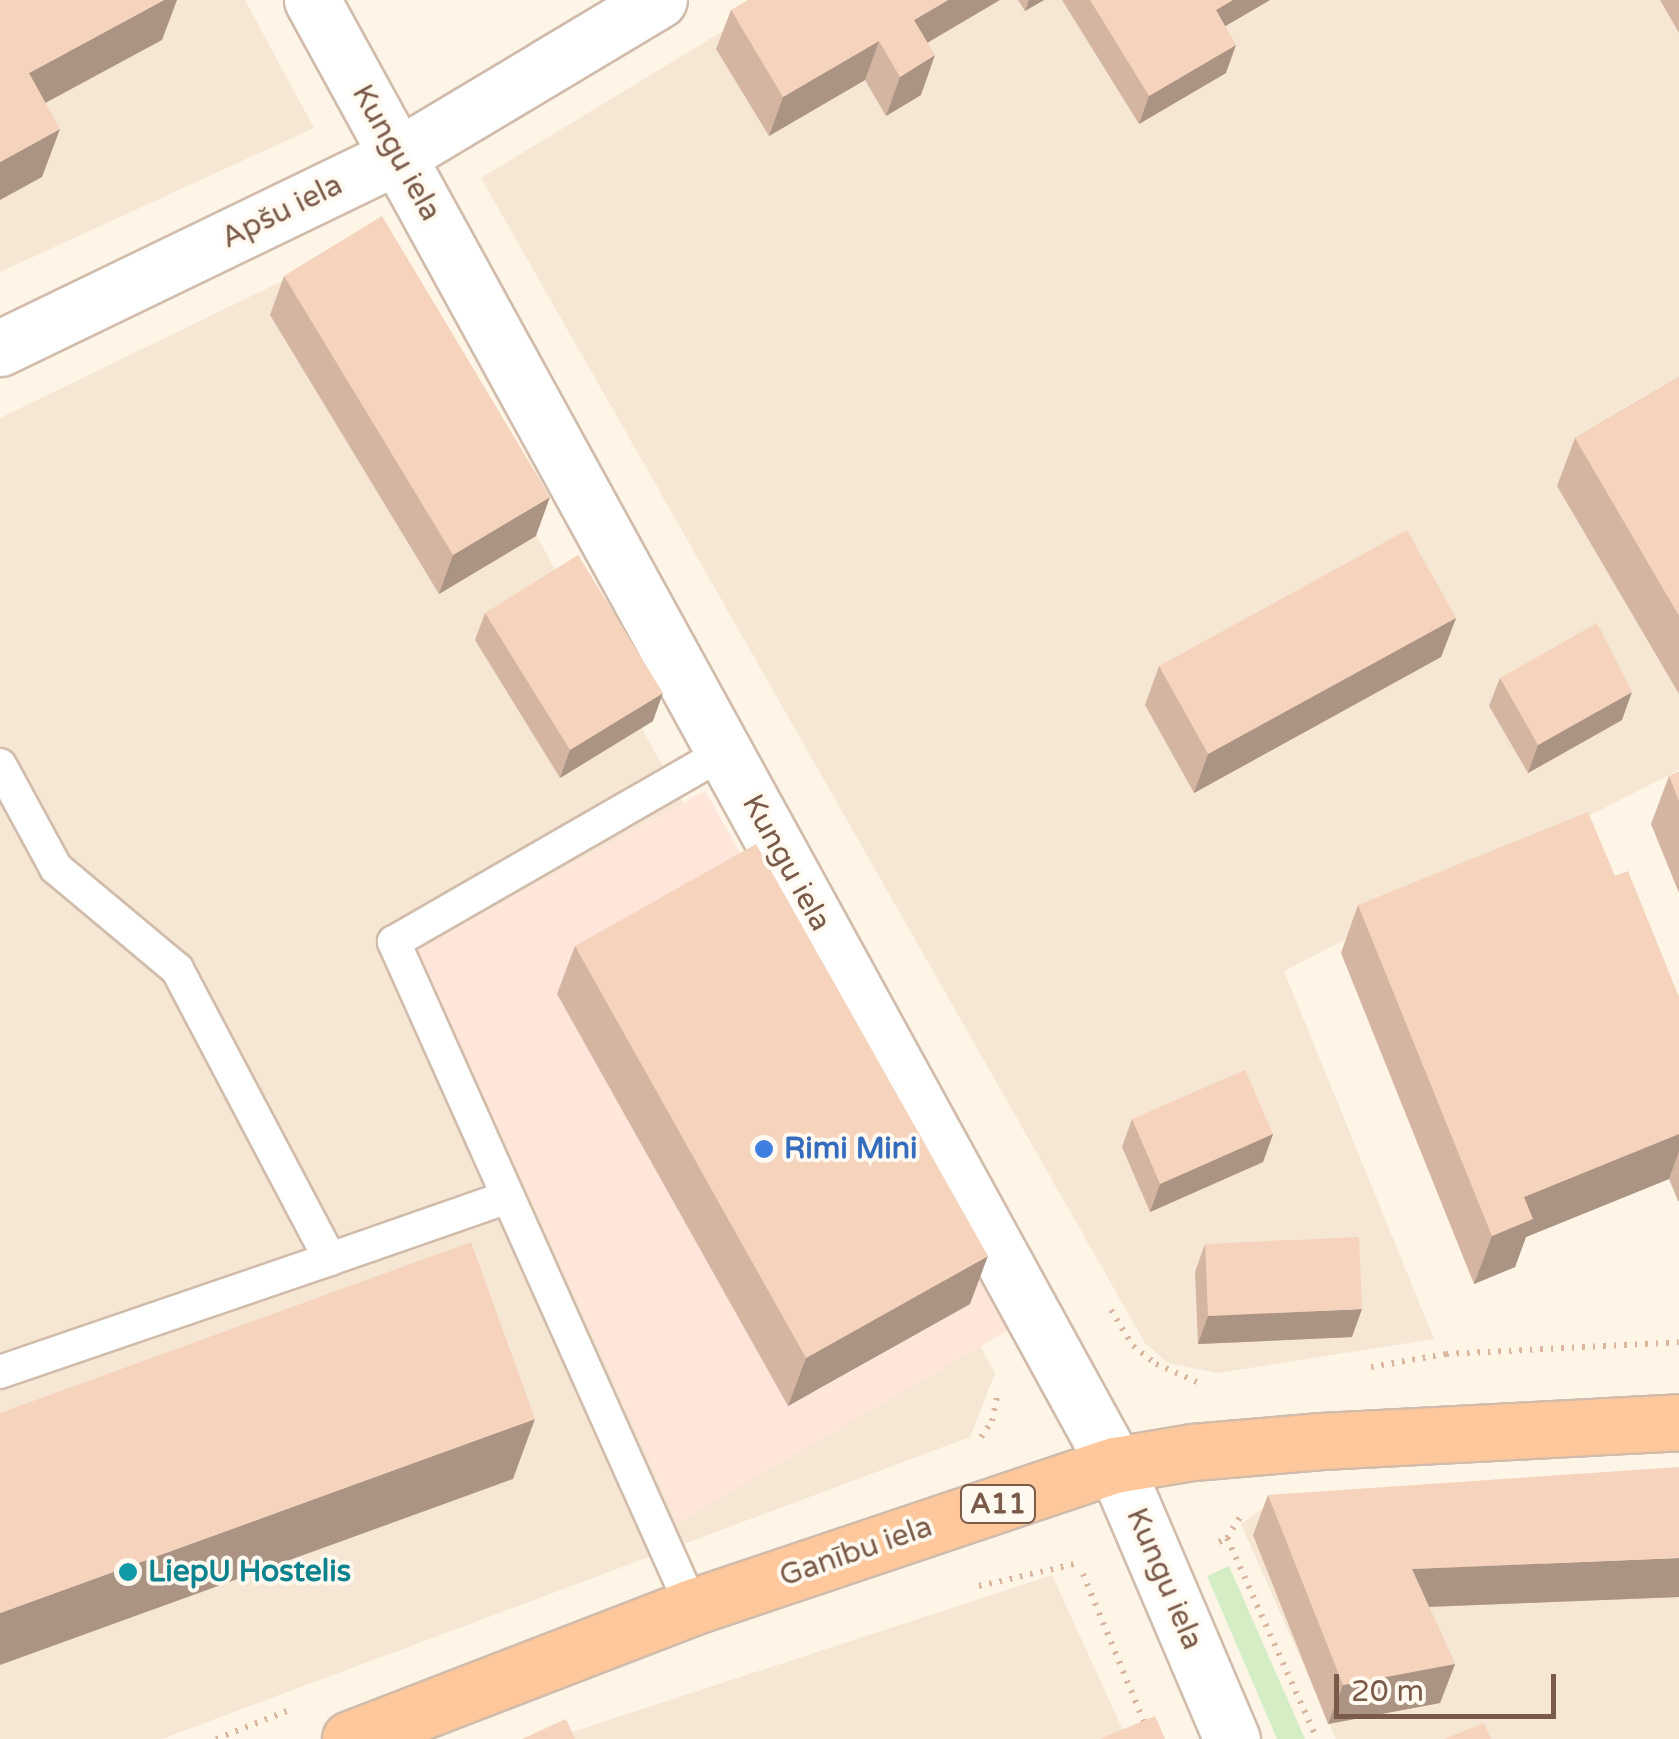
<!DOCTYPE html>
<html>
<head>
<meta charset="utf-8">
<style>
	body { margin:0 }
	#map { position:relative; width:1679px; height:1739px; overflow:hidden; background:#fef5e7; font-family:"Varela Round",sans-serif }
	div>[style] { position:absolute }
	.residential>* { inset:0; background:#f6e7d5 }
	.commercial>* { inset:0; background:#ffe5da }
	.green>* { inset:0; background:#d4edc4 }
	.path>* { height:6px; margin-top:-3px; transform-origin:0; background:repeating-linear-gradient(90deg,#dbb69f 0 2.5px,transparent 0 10.5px) }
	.roads { filter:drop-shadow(2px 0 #d1bcab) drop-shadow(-2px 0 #d1bcab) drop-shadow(0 2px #d1bcab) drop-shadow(0 -2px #d1bcab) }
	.service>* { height:32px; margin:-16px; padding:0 16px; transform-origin:16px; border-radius:16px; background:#fff }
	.minor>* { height:55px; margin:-27.5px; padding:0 27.5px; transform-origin:27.5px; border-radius:27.5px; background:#fff }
	.tertiary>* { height:55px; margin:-27.5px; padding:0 27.5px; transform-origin:27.5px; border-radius:27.5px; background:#fff }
	.trunk>* { height:55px; margin:-27.5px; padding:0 27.5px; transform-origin:27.5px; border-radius:27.5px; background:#fec89c }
	.wall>* { inset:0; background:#d3b5a2 }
	.shaded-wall>* { inset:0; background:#ac9484 }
	.building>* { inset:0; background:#f5d3bc }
	.dots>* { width:28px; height:28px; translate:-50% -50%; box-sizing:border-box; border:5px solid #fff9ef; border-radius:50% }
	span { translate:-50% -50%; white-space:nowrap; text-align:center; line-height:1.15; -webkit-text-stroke:8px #fff9ef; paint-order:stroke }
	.shield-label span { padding:2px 8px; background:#fff9ef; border:2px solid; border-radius:8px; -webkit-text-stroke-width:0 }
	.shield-label { font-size:28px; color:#7a5a49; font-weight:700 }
	.street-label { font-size:30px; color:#7a5a49 }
	.shop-label { font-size:30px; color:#366cbe; font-weight:700 }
	.left { translate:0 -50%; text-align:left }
	.culture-label { font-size:30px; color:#0d838f; font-weight:700 }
	.scale { position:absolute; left:1334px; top:1674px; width:222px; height:45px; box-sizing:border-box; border:5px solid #7a5a49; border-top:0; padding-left:12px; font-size:30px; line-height:35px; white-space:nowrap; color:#7a5a49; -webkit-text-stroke:8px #fff9ef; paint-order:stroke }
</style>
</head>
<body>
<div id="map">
	<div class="residential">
		<div style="clip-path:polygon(0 0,245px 0,314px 128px,0 272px)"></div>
		<div style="clip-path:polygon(774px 0,1679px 0,1679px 770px,1284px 971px,1434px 1339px,1218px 1373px,1168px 1363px,1145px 1343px,481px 178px)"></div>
		<div style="clip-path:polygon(373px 237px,995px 1373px,970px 1437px,162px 1739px,0 1739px,0 418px)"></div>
		<div style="clip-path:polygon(1679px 1481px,1679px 1739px,1336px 1739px,1241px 1524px,1277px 1498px)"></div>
		<div style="clip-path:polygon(1052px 1575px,1127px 1739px,551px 1739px)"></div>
	</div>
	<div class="commercial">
		<div style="clip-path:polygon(705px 791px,1010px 1329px,678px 1523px,417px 949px)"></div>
	</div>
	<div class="green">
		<div style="clip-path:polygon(1229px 1566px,1305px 1739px,1277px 1739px,1207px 1576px)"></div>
	</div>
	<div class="path">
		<div style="left:1111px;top:1310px;width:42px;rotate:58.6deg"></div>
		<div style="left:1133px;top:1346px;width:29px;rotate:38deg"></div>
		<div style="left:1156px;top:1364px;width:45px;rotate:23.7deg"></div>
		<div style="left:1371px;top:1367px;width:76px;rotate:-9.8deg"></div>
		<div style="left:1446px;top:1354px;width:233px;rotate:-2.9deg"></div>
		<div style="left:981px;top:1437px;width:19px;rotate:-55deg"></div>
		<div style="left:992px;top:1421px;width:29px;rotate:-78deg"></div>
		<div style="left:1227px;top:1538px;width:220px;rotate:65.9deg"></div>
		<div style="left:1219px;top:1542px;width:9px;rotate:-27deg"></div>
		<div style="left:1227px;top:1538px;width:28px;rotate:-58deg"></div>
		<div style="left:1083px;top:1574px;width:178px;rotate:67.6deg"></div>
		<div style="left:979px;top:1586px;width:103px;rotate:-13deg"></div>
		<div style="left:216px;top:1739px;width:76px;rotate:-21.5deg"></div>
	</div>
	<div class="roads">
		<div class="service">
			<div style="left:0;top:765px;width:117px;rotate:61.5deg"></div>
			<div style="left:56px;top:868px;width:158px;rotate:39.9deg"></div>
			<div style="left:177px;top:969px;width:328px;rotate:62.2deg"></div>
			<div style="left:330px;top:1259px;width:349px;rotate:161.1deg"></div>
			<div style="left:330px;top:1259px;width:188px;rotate:-19.2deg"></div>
			<div style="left:692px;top:1607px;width:729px;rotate:-114.14deg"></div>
			<div style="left:394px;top:942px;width:382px;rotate:-29.9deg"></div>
		</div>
		<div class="minor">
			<div style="left:0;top:348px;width:442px;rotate:-25.8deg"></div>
			<div style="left:398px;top:156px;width:304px;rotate:-30.9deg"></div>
		</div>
		<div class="tertiary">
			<div style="left:312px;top:0;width:1671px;rotate:61.27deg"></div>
			<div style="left:1115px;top:1465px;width:298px;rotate:66.9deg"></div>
		</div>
		<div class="trunk">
			<div style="left:350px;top:1739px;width:367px;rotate:-21.1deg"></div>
			<div style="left:692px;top:1607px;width:446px;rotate:-18.6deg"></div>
			<div style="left:1115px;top:1465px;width:79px;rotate:-9.5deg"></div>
			<div style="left:1193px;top:1452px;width:129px;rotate:-4.9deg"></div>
			<div style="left:1322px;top:1441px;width:358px;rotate:-3deg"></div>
		</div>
	</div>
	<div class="wall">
		<div style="clip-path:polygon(1018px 0,1044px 0,1025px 11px)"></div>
		<div style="clip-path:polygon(1062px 0,1270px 0,1225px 26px,1226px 73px,1139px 124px)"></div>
		<div style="clip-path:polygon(1660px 0,1679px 0,1679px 33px)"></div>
		<div style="clip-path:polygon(731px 10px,928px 43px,921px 95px,886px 116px,865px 80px,769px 136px,716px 49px)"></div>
		<div style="clip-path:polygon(284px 276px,536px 536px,439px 594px,270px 315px)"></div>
		<div style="clip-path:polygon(1679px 377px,1679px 694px,1557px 486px,1575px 438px)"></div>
		<div style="clip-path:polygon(485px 613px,653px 721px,560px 778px,475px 640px)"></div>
		<div style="clip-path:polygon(1456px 618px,1441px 657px,1194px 793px,1145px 705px,1159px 666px)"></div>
		<div style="clip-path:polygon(1500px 678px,1622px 720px,1528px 773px,1489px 706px)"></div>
		<div style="clip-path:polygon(1679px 772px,1679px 893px,1651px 824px,1669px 776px)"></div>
		<div style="clip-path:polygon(1615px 876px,1679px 997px,1679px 1201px,1678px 1201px,1669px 1179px,1526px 1237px,1515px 1267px,1474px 1284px,1341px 953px,1358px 905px)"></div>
		<div style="clip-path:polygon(575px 946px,970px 1304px,788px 1406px,557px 994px)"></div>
		<div style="clip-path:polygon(1132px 1119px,1273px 1134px,1263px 1162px,1150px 1212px,1122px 1147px)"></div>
		<div style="clip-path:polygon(1205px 1244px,1352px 1337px,1198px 1344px,1195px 1272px)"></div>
		<div style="clip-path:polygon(1268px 1495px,1679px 1597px,1429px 1607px,1455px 1664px,1440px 1703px,1328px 1724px,1253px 1535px)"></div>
	</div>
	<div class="shaded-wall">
		<div style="clip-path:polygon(164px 0,177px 0,162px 40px,12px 121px,29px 73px)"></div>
		<div style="clip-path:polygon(948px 0,1000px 0,900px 59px,914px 20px)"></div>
		<div style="clip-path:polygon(1029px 0,1044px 0,1025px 11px)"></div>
		<div style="clip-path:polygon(1233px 0,1270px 0,1205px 38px,1216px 10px)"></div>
		<div style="clip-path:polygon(879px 41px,865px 80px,769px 136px,783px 97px)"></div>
		<div style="clip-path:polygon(1236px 45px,1226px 73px,1139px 124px,1149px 96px)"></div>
		<div style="clip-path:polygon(935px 55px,921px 95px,886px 116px,900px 77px)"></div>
		<div style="clip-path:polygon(60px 129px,42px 177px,0 200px,0 162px)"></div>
		<div style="clip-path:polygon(550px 497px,536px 536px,439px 594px,453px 555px)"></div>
		<div style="clip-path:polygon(1456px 618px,1441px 657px,1194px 793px,1208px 754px)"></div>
		<div style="clip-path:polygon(1632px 692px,1622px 720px,1528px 773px,1538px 745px)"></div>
		<div style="clip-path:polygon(663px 693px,653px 721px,560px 778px,570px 750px)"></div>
		<div style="clip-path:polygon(1273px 1134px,1263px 1162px,1150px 1212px,1160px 1184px)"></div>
		<div style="clip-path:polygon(1679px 1134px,1679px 1151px,1669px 1179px,1526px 1237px,1515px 1267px,1474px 1284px,1492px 1236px,1524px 1197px)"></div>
		<div style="clip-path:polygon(988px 1256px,970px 1304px,788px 1406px,806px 1358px)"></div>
		<div style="clip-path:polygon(1362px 1309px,1352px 1337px,1198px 1344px,1208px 1316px)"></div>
		<div style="clip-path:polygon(535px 1419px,513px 1479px,0 1665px,0 1613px)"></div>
		<div style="clip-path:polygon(1679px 1558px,1679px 1597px,1397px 1608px,1412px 1569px)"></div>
		<div style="clip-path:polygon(1455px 1664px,1440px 1703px,1328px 1724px,1343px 1685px)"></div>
	</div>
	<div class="building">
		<div style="clip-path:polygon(0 0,164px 0,29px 73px,60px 129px,0 162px)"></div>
		<div style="clip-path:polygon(748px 0,948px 0,914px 20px,935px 55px,900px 77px,879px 41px,783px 97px,731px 10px)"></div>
		<div style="clip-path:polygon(1090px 0,1233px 0,1216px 10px,1236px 45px,1149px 96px)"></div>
		<div style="clip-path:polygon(382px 216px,550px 497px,453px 555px,284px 276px)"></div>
		<div style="clip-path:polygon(1679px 377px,1679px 616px,1575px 438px)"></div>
		<div style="clip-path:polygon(1407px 530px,1456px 618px,1208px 754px,1159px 666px)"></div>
		<div style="clip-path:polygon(578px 555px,663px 693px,570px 750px,485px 613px)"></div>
		<div style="clip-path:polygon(1597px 623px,1632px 692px,1538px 745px,1500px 678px)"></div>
		<div style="clip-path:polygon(1679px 772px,1679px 801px,1669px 776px)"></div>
		<div style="clip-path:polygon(1588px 812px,1615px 876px,1628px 871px,1679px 997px,1679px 1134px,1524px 1197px,1533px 1219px,1492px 1236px,1358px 905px)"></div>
		<div style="clip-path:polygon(756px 844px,988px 1256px,806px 1358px,575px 946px)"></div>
		<div style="clip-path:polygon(1245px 1070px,1273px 1134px,1160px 1184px,1132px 1119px)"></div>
		<div style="clip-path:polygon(1359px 1237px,1362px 1309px,1208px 1316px,1205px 1244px)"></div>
		<div style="clip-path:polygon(471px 1242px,535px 1419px,0 1613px,0 1413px)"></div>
		<div style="clip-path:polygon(1679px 1467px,1679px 1558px,1412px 1569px,1455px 1664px,1343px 1685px,1268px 1495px)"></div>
		<div style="clip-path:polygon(1155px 1716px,1165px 1739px,1100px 1739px)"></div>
		<div style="clip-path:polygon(566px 1719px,575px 1739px,522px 1739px)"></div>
		<div style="clip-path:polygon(1484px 1723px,1491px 1739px,1444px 1739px)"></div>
	</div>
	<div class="dots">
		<div style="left:764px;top:1149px;background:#3f7fe0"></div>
		<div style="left:128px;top:1572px;background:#0f9aa8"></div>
	</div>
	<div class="shield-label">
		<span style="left:998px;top:1504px">A11</span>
	</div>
	<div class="street-label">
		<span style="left:396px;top:153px;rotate:61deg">Kungu iela</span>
		<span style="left:282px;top:212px;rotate:-26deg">Apšu iela</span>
		<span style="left:786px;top:863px;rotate:61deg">Kungu iela</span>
		<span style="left:856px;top:1552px;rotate:-19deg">Ganību iela</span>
		<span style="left:1164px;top:1579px;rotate:67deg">Kungu iela</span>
	</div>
	<div class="shop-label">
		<span class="left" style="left:784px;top:1149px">Rimi Mini</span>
	</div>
	<div class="culture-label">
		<span class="left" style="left:148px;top:1572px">LiepU Hostelis</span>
	</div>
	<div class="scale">20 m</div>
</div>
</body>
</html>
